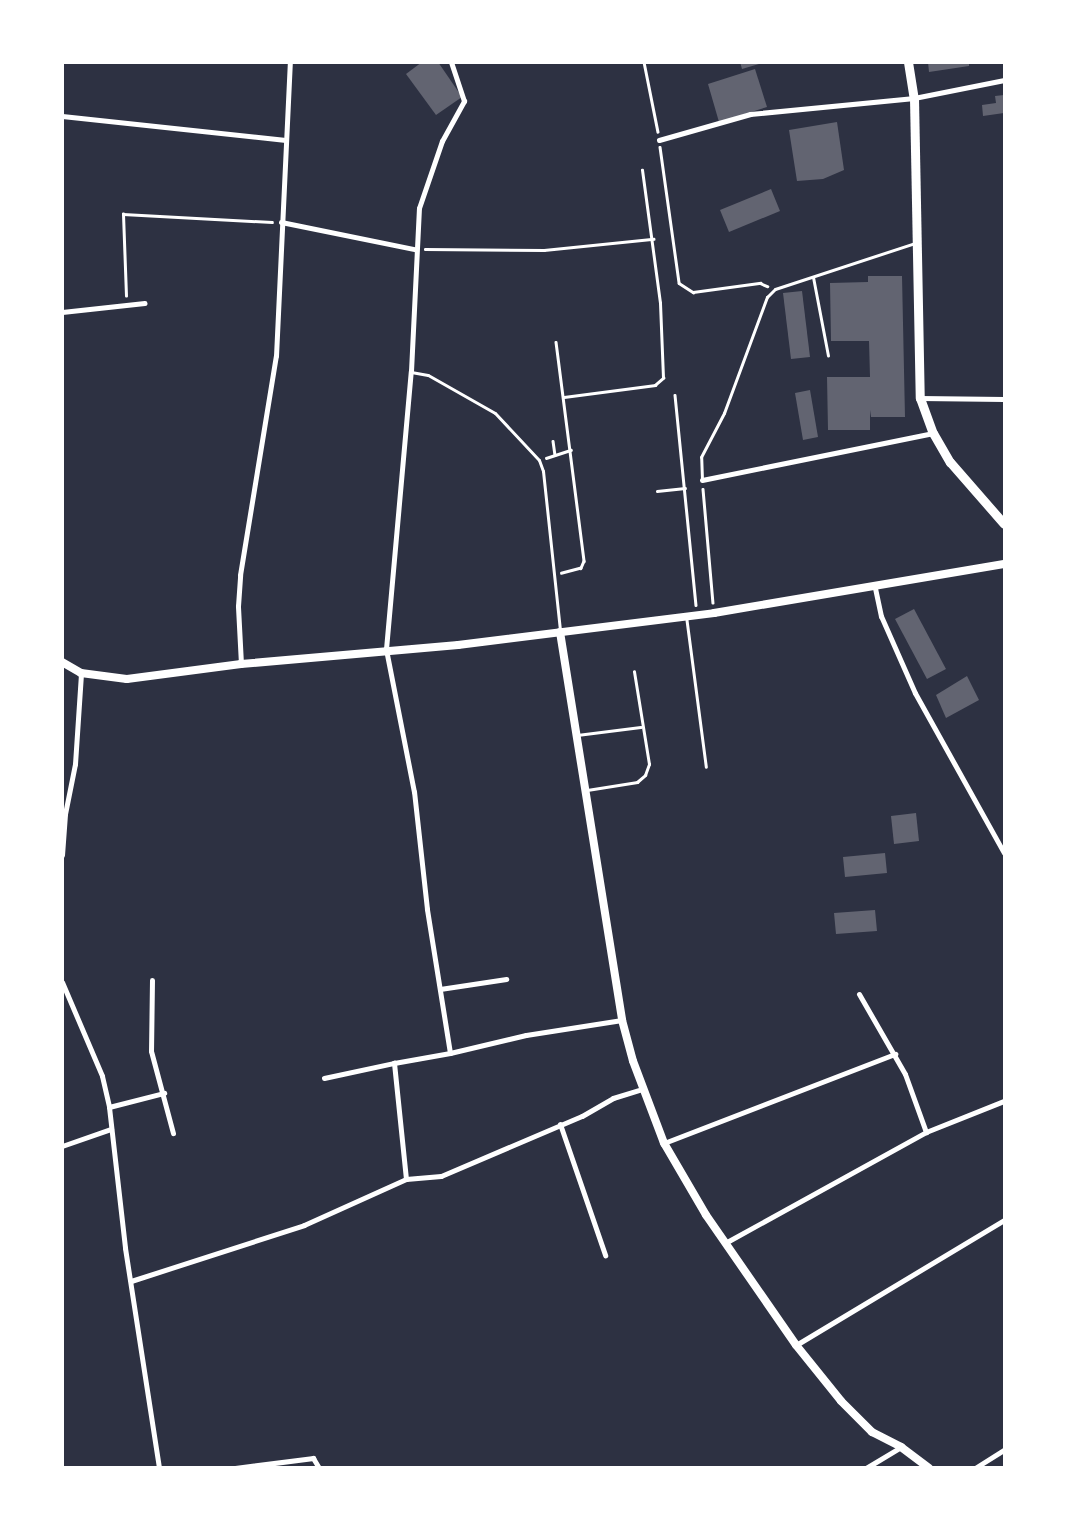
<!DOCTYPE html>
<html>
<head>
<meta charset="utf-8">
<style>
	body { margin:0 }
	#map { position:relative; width:1067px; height:1530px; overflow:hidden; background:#2d3142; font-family:"PT Sans Narrow",sans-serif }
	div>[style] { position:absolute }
	.building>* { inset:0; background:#626471 }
	.path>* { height:2.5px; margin:-1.25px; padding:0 1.25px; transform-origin:1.25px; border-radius:1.25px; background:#fff }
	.service>* { height:3px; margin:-1.5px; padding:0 1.5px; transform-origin:1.5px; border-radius:1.5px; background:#fff }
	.minor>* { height:5px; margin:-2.5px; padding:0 2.5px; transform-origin:2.5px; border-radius:2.5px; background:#fff }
	.tertiary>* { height:8px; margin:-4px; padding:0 4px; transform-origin:4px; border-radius:4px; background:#fff }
	.primary>* { height:9px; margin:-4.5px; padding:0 4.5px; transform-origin:4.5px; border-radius:4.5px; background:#fff }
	span { translate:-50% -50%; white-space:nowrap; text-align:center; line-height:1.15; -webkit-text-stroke:5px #fff; paint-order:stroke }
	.frame { position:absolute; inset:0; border:64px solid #fff; pointer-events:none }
</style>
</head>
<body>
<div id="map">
	<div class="building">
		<div style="clip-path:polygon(422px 62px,438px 62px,462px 97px,436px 115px,406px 74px)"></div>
		<div style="clip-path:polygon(740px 62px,759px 62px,759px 64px,742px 69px)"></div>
		<div style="clip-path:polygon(928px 62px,969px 62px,969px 66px,929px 72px)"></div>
		<div style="clip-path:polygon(755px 69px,767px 107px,719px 122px,708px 84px)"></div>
		<div style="clip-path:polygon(1004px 95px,1004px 113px,983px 116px,982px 105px,996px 103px,995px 96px)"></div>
		<div style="clip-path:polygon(837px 122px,844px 170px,823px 179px,797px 181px,789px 130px)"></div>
		<div style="clip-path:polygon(771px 189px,780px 211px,729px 232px,720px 210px)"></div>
		<div style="clip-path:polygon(868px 276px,902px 276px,905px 417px,871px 417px,870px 410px,870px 430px,828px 430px,827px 377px,870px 377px,869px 341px,831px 341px,830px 283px,868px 282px)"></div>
		<div style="clip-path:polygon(802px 291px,810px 357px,791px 359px,783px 293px)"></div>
		<div style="clip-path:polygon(810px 390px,818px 437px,803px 440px,795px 393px)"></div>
		<div style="clip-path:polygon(914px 609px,946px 669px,927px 679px,895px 619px)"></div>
		<div style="clip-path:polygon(967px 676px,979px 700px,946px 718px,936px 695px)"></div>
		<div style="clip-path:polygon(916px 813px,919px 841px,894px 844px,891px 816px)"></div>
		<div style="clip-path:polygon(885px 853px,887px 873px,845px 877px,843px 857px)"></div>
		<div style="clip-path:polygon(875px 910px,877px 931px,836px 934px,834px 913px)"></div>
	</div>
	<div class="path">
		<div style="left:644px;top:62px;width:71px;rotate:78.7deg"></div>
		<div style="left:660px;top:147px;width:137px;rotate:82deg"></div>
		<div style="left:679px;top:283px;width:17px;rotate:33deg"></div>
		<div style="left:693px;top:292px;width:68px;rotate:-7.7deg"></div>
		<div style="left:760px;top:283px;width:8px;rotate:23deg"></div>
		<div style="left:425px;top:249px;width:119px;rotate:0.5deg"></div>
		<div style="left:544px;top:250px;width:110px;rotate:-5.8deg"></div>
		<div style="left:126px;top:296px;width:82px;rotate:-92.1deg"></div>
		<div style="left:123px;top:214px;width:149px;rotate:3.1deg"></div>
		<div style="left:556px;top:342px;width:221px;rotate:82.7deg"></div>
		<div style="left:584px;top:561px;width:8px;rotate:113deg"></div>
		<div style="left:581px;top:568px;width:20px;rotate:165deg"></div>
		<div style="left:675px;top:395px;width:211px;rotate:84.3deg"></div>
		<div style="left:564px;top:397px;width:92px;rotate:-7.5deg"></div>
		<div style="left:655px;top:385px;width:11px;rotate:-41deg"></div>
		<div style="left:663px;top:378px;width:75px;rotate:-92.3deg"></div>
		<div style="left:660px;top:303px;width:134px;rotate:-97.7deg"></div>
		<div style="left:553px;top:441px;width:14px;rotate:82deg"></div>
		<div style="left:546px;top:458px;width:26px;rotate:-18deg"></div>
		<div style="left:703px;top:489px;width:114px;rotate:85deg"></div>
		<div style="left:657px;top:491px;width:28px;rotate:-6deg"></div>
	</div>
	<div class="service">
		<div style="left:813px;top:277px;width:80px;rotate:79.2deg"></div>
		<div style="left:411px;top:372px;width:17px;rotate:10deg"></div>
		<div style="left:428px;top:375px;width:77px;rotate:29.6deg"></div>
		<div style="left:495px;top:413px;width:64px;rotate:46.9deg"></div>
		<div style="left:539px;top:460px;width:12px;rotate:70deg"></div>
		<div style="left:543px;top:471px;width:161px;rotate:83.9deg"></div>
		<div style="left:702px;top:480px;width:23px;rotate:-92deg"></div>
		<div style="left:701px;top:457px;width:50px;rotate:-62.4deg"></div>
		<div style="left:724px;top:413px;width:124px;rotate:-69.7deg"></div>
		<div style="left:767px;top:297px;width:11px;rotate:-45deg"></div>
		<div style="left:775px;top:289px;width:147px;rotate:-18.2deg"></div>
		<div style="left:686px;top:616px;width:152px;rotate:82.5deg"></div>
		<div style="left:577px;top:735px;width:64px;rotate:-7.1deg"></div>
		<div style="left:587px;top:790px;width:51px;rotate:-9.1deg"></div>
		<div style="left:637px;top:782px;width:11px;rotate:-41deg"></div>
		<div style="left:645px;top:775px;width:12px;rotate:-70deg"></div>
		<div style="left:649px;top:764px;width:94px;rotate:-99.2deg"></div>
	</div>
	<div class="minor">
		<div style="left:62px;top:116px;width:225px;rotate:6.1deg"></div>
		<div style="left:659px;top:140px;width:95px;rotate:-15.9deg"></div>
		<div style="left:750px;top:114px;width:165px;rotate:-5.6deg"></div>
		<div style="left:914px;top:98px;width:92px;rotate:-11.3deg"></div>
		<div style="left:281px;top:222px;width:136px;rotate:11.5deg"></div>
		<div style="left:62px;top:312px;width:83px;rotate:-6.2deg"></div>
		<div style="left:920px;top:398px;width:84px;rotate:0.7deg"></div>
		<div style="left:702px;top:480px;width:236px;rotate:-11.5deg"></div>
		<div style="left:875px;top:588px;width:29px;rotate:78deg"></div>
		<div style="left:881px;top:616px;width:84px;rotate:66.2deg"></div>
		<div style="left:915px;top:693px;width:183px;rotate:60.9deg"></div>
		<div style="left:241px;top:664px;width:58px;rotate:-93deg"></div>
		<div style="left:238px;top:606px;width:31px;rotate:-86deg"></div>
		<div style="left:240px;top:575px;width:222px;rotate:-80.7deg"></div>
		<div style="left:276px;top:356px;width:294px;rotate:-87.3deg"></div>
		<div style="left:62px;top:855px;width:41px;rotate:-85.8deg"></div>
		<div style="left:65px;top:814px;width:51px;rotate:-78.7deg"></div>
		<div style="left:75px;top:764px;width:91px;rotate:-86.2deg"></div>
		<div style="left:152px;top:980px;width:71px;rotate:90.8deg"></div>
		<div style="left:151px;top:1051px;width:85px;rotate:75deg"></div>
		<div style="left:62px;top:982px;width:102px;rotate:66.9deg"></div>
		<div style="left:102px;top:1076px;width:32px;rotate:77deg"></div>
		<div style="left:109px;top:1107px;width:142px;rotate:83.5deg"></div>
		<div style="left:125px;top:1248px;width:223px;rotate:81.2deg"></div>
		<div style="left:440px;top:989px;width:67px;rotate:-8.6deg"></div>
		<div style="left:859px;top:994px;width:92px;rotate:60.1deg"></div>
		<div style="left:905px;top:1074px;width:62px;rotate:70.1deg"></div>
		<div style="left:450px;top:1053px;width:78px;rotate:-13.3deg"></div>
		<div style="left:526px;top:1035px;width:97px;rotate:-8.9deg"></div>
		<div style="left:324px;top:1078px;width:72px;rotate:-12.1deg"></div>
		<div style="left:109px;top:1107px;width:57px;rotate:-14.3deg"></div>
		<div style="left:560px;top:1124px;width:139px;rotate:71deg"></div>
		<div style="left:664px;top:1143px;width:248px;rotate:-21.1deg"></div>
		<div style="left:62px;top:1146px;width:52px;rotate:-19.1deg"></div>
		<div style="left:406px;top:1179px;width:117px;rotate:-95.9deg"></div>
		<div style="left:394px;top:1063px;width:57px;rotate:-10.1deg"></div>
		<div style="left:450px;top:1053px;width:146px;rotate:-99.1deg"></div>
		<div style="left:427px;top:909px;width:118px;rotate:-96.3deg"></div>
		<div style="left:414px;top:792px;width:146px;rotate:-101.1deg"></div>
		<div style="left:386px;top:649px;width:279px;rotate:-84.9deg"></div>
		<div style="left:411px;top:371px;width:163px;rotate:-87.2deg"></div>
		<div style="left:419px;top:208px;width:71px;rotate:-71.1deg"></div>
		<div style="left:442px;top:141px;width:46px;rotate:-61.2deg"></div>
		<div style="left:464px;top:101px;width:41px;rotate:-108.4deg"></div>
		<div style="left:725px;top:1243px;width:230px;rotate:-28.9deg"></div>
		<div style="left:926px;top:1132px;width:84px;rotate:-21.7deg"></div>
		<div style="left:131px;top:1281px;width:182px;rotate:-17.9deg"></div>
		<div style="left:304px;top:1225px;width:112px;rotate:-24.3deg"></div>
		<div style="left:406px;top:1179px;width:35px;rotate:-5deg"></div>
		<div style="left:441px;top:1176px;width:153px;rotate:-23.1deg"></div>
		<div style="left:582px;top:1116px;width:36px;rotate:-30deg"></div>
		<div style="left:613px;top:1098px;width:31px;rotate:-17deg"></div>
		<div style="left:796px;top:1345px;width:243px;rotate:-31deg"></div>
		<div style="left:235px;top:1468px;width:79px;rotate:-7.3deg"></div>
		<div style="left:313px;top:1458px;width:12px;rotate:59deg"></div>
		<div style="left:644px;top:1468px;width:15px"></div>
		<div style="left:866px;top:1468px;width:41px;rotate:-31deg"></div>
		<div style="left:975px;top:1468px;width:34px;rotate:-32deg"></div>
	</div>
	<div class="tertiary">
		<div style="left:560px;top:632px;width:393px;rotate:80.9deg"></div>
		<div style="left:622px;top:1020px;width:42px;rotate:75deg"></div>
		<div style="left:633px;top:1061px;width:88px;rotate:69.3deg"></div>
		<div style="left:664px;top:1143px;width:83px;rotate:59.7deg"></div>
		<div style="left:706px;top:1215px;width:158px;rotate:55.3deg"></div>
		<div style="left:796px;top:1345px;width:72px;rotate:51.2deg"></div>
		<div style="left:841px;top:1401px;width:44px;rotate:45deg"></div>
		<div style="left:872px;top:1432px;width:33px;rotate:27deg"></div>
		<div style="left:901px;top:1447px;width:35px;rotate:37deg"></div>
		<div style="left:62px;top:662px;width:22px;rotate:30deg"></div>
		<div style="left:81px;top:673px;width:46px;rotate:7.4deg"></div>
		<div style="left:127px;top:679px;width:115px;rotate:-7.5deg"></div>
		<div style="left:241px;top:664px;width:218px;rotate:-5deg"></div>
		<div style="left:458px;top:645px;width:258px;rotate:-7.1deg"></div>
		<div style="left:714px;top:613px;width:294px;rotate:-9.6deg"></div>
	</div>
	<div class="primary">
		<div style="left:908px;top:62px;width:36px;rotate:81deg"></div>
		<div style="left:914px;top:98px;width:300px;rotate:88.9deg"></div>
		<div style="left:920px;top:398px;width:37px;rotate:70deg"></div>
		<div style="left:933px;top:433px;width:34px;rotate:60deg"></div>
		<div style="left:950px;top:462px;width:82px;rotate:48.9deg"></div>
	</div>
	<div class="frame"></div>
</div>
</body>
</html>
